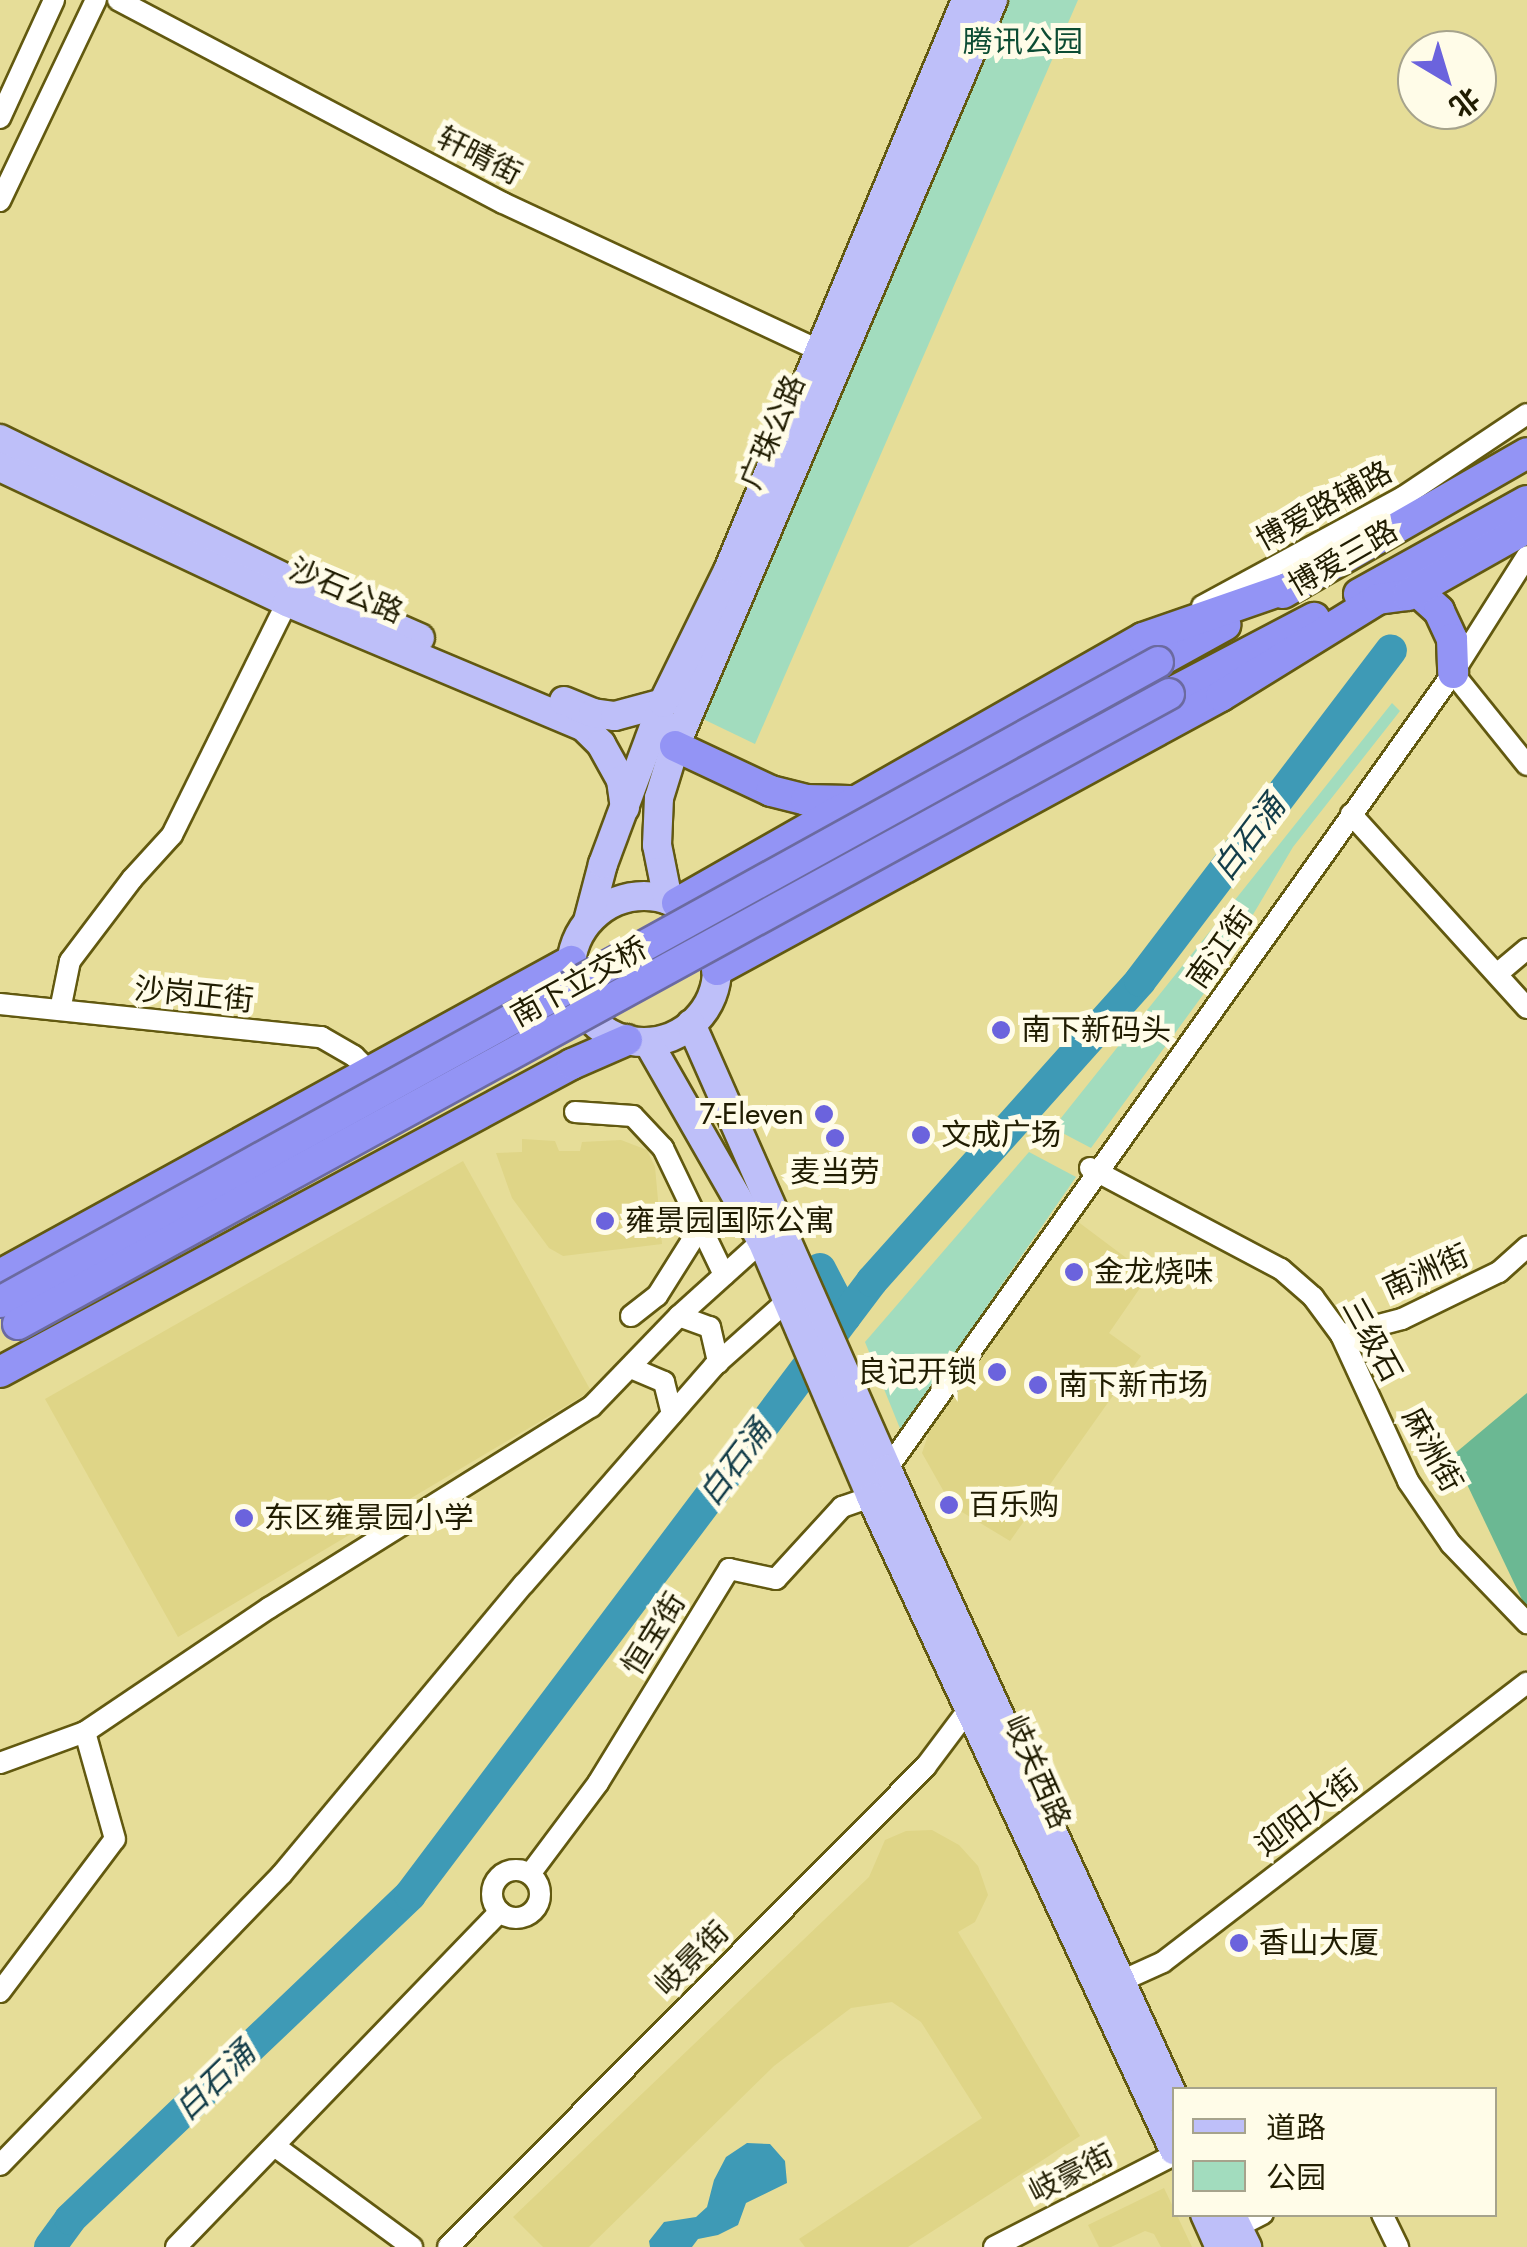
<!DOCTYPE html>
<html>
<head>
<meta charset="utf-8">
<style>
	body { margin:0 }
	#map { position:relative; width:1527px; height:2247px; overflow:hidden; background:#e6dd98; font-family:Jost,"Noto Sans SC",sans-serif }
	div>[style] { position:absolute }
	.built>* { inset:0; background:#dfd587 }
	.green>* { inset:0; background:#a2dcbe }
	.forest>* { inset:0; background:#6bb893 }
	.water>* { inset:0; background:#3e9ab6 }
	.river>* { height:32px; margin:-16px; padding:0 16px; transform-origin:16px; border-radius:16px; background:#3e9ab6 }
	.roads { filter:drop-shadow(2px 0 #625910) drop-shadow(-2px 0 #625910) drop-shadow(0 2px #625910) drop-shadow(0 -2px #625910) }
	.minor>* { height:20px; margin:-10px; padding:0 10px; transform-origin:10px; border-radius:10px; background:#fff }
	.minor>.ring { margin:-10px; padding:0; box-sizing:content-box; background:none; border:20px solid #fff; border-radius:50% }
	.major>* { height:28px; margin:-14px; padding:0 14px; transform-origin:14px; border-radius:14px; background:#bebff9 }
	.major>.ring { margin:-14px; padding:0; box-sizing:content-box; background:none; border:28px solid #bebff9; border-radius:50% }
	.highway>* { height:30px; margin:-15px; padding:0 15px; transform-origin:15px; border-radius:15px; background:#9394f5 }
	.bridges { filter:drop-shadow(2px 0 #6b6aa0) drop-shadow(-2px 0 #6b6aa0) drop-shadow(0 2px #6b6aa0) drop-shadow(0 -2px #6b6aa0) }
	.highway-bridge>* { height:30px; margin:-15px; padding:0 15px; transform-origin:15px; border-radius:15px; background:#9394f5 }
	.dots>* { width:28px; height:28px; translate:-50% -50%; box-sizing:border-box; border:5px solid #fffce8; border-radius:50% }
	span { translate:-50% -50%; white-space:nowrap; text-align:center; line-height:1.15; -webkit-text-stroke:10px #fffce8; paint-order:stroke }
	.park-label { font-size:30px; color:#0c4c33 }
	.street-label { font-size:30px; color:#211d02 }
	.poi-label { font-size:30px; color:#211d02 }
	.left { translate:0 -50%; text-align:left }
	.right { translate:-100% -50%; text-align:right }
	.water-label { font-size:32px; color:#133d49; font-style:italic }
	.legend { position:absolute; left:1172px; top:2087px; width:325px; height:130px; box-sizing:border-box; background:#fffce8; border:2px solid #a6a38c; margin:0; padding:12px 18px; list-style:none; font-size:30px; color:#211d02 }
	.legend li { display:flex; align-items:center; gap:20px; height:50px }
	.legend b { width:50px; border:2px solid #a6a38c }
	.north { position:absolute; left:1397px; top:30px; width:100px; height:100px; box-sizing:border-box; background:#fffce8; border:2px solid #a6a38c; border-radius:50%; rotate:142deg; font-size:28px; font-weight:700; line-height:40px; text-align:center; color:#211d02 }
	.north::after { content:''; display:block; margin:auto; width:35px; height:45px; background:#6b63dd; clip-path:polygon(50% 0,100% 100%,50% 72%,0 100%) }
</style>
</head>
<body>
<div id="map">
	<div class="built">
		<div style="clip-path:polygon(522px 1139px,555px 1141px,559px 1151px,580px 1151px,582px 1142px,621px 1140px,647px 1150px,655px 1167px,662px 1244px,563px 1256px,549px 1248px,512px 1198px,496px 1153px,522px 1152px)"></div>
		<div style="clip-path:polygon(463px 1161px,591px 1391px,178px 1637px,45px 1399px)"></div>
		<div style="clip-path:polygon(1073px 1218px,1149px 1275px,1109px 1333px,1141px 1356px,1010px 1541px,952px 1506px,922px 1453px,935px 1414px)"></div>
		<div style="clip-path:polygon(932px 1830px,959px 1845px,978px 1866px,988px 1895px,975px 1922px,958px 1932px,1080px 2136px,908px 2247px,805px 2247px,799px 2239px,982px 2118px,921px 2022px,892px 2002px,851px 2008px,774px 2066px,589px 2247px,543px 2247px,513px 2217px,869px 1877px,885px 1840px,906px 1831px)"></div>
		<div style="clip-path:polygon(1164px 2188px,1192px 2247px,1161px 2247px,1154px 2234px,1145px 2231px,1111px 2247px,1099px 2247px,1088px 2225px)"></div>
	</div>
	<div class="green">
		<div style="clip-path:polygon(1004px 0,1078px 0,755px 744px,703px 719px)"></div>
		<div style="clip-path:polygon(1392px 703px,1400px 711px,1293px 847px,1216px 977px,1091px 1148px,1053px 1128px)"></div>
		<div style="clip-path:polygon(1029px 1152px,1076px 1177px,901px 1431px,865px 1342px)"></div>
	</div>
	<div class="forest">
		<div style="clip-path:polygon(1527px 1393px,1527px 1610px,1453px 1455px)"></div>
	</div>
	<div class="water">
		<div style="clip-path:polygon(747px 2143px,770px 2144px,785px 2161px,787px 2183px,746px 2203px,738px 2225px,718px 2235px,698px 2239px,692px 2247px,650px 2247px,649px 2241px,664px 2222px,696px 2217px,707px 2207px,714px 2180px,726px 2157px)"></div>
	</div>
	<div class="river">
		<div style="left:820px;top:1269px;width:54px;rotate:62.5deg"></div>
		<div style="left:50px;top:2247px;width:34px;rotate:-54deg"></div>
		<div style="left:70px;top:2219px;width:470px;rotate:-43.6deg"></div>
		<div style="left:410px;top:1895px;width:768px;rotate:-53.04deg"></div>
		<div style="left:872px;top:1281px;width:402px;rotate:-48.2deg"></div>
		<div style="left:1140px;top:981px;width:415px;rotate:-52.8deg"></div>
	</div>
	<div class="roads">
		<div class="minor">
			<div style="left:118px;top:0;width:435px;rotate:27.8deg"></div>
			<div style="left:503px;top:203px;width:350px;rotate:25deg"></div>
			<div style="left:0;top:118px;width:130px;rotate:-65.4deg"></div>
			<div style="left:0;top:201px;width:223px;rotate:-64.5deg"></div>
			<div style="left:1202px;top:606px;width:229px;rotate:-28.5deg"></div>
			<div style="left:1403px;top:497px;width:149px;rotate:-33.8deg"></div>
			<div style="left:1453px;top:673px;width:118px;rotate:51.2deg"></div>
			<div style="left:1351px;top:814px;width:262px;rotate:47.8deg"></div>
			<div style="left:1497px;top:974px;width:39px;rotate:-40deg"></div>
			<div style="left:0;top:1004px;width:323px;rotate:5.9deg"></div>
			<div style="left:321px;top:1037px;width:38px;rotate:30deg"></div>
			<div style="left:354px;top:1056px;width:23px;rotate:45deg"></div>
			<div style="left:60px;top:1010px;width:50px;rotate:-78.5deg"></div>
			<div style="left:70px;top:961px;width:103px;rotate:-52.9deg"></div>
			<div style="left:132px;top:879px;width:59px;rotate:-47.7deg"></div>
			<div style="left:172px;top:835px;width:260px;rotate:-63.7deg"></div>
			<div style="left:575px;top:1112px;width:58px;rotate:3.9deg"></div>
			<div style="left:633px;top:1116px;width:44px;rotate:46.8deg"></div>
			<div style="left:663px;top:1148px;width:141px;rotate:64.3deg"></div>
			<div style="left:1090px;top:1168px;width:216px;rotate:27.9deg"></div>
			<div style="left:1281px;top:1269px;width:43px;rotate:41.2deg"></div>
			<div style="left:1313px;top:1297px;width:47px;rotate:53.6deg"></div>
			<div style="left:1341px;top:1335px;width:161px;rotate:65.3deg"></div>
			<div style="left:1408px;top:1481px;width:76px;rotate:55.7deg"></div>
			<div style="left:1451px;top:1544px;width:110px;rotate:46.1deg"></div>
			<div style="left:631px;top:1316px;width:33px;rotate:-38deg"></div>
			<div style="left:657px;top:1296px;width:83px;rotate:-57.8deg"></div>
			<div style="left:679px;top:1316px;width:33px;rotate:20deg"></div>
			<div style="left:710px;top:1327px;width:37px;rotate:77deg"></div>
			<div style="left:1341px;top:1335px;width:63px;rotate:-14.7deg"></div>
			<div style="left:1402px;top:1319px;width:108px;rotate:-25.9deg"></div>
			<div style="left:1499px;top:1272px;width:38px;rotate:-42deg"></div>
			<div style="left:631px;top:1368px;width:36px;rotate:23deg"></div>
			<div style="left:664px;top:1382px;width:33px;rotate:76deg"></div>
			<div style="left:887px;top:1469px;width:977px;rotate:-54.59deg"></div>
			<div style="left:1453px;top:673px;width:138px;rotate:-57.7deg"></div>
			<div style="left:0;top:1763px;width:90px;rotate:-20deg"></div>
			<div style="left:85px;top:1732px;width:222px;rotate:-34deg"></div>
			<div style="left:269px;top:1608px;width:380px;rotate:-32deg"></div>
			<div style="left:591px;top:1407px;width:127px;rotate:-46deg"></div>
			<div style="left:679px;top:1316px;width:112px;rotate:-42.1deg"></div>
			<div class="ring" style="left:492px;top:1870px;width:28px;height:28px"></div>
			<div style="left:530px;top:1874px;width:114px;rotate:-53.2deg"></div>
			<div style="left:598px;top:1783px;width:251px;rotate:-58.5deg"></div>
			<div style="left:729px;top:1569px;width:48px;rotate:12deg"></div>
			<div style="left:776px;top:1579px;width:98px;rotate:-47.5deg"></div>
			<div style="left:842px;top:1507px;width:31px;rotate:-19deg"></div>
			<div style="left:1119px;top:1982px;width:48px;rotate:-24.4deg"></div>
			<div style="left:1163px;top:1962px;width:459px;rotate:-37.5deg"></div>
			<div style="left:0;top:1992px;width:191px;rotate:-53.1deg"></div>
			<div style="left:115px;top:1839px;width:111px;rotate:-105.7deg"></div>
			<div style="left:276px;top:2147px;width:169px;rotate:36.3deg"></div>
			<div style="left:0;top:2165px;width:405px;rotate:-45.9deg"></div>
			<div style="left:282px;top:1874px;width:378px;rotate:-50.2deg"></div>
			<div style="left:524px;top:1584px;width:289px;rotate:-48.9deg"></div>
			<div style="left:714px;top:1366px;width:99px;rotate:-41.7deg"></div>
			<div style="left:1382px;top:2214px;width:37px;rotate:64deg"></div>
			<div style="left:1237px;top:2227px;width:29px;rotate:-27deg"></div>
			<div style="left:176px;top:2247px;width:466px;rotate:-46deg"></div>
			<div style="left:448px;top:2247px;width:678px;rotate:-45.18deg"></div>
			<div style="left:926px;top:1766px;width:75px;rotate:-53.1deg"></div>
			<div style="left:994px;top:2247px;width:202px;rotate:-27.1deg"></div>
		</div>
		<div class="major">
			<div style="left:0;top:439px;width:333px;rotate:26deg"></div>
			<div style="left:299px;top:585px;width:132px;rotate:23.7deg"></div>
			<div style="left:0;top:467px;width:317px;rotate:25.2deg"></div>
			<div style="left:287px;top:602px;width:322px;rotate:22.8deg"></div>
			<div style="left:584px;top:727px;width:24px;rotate:45deg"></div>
			<div style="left:601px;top:744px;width:41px;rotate:60.9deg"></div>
			<div style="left:621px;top:780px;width:28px;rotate:82deg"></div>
			<div style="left:564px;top:701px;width:31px;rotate:22deg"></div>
			<div style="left:593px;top:713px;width:22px;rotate:8deg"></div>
			<div style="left:615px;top:716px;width:50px;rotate:-15.2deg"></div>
			<div class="ring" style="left:571px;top:896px;width:118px;height:118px"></div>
			<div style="left:668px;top:900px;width:56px;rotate:-101.3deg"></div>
			<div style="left:657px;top:845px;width:47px;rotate:-87.6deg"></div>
			<div style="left:659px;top:798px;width:54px;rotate:-72.9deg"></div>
			<div style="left:675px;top:746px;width:811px;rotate:-66.91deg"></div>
			<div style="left:588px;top:921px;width:59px;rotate:-75.3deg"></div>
			<div style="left:603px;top:864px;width:172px;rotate:-69.6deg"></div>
			<div style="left:663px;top:703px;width:150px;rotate:-63.9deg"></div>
			<div style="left:729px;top:568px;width:615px;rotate:-67.35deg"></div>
			<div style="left:691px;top:1024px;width:486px;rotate:66.2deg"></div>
			<div style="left:887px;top:1469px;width:691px;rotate:65.47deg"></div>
			<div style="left:648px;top:1042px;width:229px;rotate:60.2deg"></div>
			<div style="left:762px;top:1241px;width:278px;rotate:66.9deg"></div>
			<div style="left:871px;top:1497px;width:720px;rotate:65.11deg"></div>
			<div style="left:1205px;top:2214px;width:36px;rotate:66deg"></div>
			<div style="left:1231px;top:2214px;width:37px;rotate:64deg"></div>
		</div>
		<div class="highway">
			<div style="left:1400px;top:585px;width:17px;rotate:17deg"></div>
			<div style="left:1416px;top:590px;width:31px;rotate:42deg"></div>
			<div style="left:1439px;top:611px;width:31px;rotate:65deg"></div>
			<div style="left:1452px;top:639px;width:34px;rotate:88deg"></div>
			<div style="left:1283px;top:593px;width:281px;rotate:-29.8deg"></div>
			<div style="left:1359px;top:594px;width:192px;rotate:-29deg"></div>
			<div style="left:1158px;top:662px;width:77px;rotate:-28.9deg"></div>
			<div style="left:1169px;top:694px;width:164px;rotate:-27.7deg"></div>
			<div style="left:675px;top:746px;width:106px;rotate:25.1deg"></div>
			<div style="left:771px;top:791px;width:36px;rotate:14deg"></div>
			<div style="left:806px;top:800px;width:44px;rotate:1.3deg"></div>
			<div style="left:677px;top:903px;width:536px;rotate:-29.63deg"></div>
			<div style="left:1143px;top:638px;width:165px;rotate:-19.1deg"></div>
			<div style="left:717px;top:970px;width:574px;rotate:-28.53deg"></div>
			<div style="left:1221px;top:696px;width:185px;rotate:-31.7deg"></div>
			<div style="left:1378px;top:599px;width:30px;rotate:-8deg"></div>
			<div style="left:1408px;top:595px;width:137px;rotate:-29.4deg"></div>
			<div style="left:0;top:1275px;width:652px;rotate:-28.81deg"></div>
			<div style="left:0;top:1372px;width:650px;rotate:-28.3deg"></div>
			<div style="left:572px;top:1064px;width:60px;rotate:-23.6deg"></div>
		</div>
	</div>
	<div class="bridges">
		<div class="highway-bridge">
			<div style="left:0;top:1302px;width:1323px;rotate:-28.93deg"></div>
			<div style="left:18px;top:1324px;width:1312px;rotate:-28.69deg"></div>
		</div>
	</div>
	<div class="dots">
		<div style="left:1001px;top:1030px;background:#6b63dd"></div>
		<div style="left:824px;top:1114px;background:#6b63dd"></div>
		<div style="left:921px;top:1135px;background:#6b63dd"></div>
		<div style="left:835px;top:1138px;background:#6b63dd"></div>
		<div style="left:605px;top:1221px;background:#6b63dd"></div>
		<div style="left:1074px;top:1272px;background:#6b63dd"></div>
		<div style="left:997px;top:1372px;background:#6b63dd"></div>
		<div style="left:1038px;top:1385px;background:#6b63dd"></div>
		<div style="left:949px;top:1505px;background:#6b63dd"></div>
		<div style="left:244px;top:1518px;background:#6b63dd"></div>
		<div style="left:1239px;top:1943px;background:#6b63dd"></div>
	</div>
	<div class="park-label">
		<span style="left:1023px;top:42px">腾讯公园</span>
	</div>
	<div class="street-label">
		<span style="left:479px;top:156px;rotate:27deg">轩晴街</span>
		<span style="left:773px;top:432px;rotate:-67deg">广珠公路</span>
		<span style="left:1324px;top:506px;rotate:-29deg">博爱路辅路</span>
		<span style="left:1343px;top:558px;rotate:-30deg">博爱三路</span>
		<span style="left:346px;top:591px;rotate:23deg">沙石公路</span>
		<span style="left:1220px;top:948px;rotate:-55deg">南江街</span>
		<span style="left:579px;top:982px;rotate:-29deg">南下立交桥</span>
		<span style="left:194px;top:995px;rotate:6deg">沙岗正街</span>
		<span style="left:1426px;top:1272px;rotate:-24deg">南洲街</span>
		<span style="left:1372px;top:1340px;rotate:61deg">三级石</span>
		<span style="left:1432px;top:1450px;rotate:61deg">麻洲街</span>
		<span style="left:654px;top:1634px;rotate:-58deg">恒宝街</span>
		<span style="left:1037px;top:1772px;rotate:66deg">岐关西路</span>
		<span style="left:1307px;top:1813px;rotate:-37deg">迎阳大街</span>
		<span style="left:692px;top:1959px;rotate:-45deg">岐景街</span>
		<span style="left:1071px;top:2174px;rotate:-27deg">岐豪街</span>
	</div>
	<div class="poi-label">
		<span class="left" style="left:1021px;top:1030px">南下新码头</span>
		<span class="right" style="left:804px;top:1114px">7-Eleven</span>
		<span class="left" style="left:941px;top:1135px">文成广场</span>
		<span style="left:835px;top:1172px">麦当劳</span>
		<span class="left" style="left:625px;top:1221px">雍景园国际公寓</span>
		<span class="left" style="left:1094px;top:1272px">金龙烧味</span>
		<span class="right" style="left:977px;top:1372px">良记开锁</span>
		<span class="left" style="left:1058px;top:1385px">南下新市场</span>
		<span class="left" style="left:969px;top:1505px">百乐购</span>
		<span class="left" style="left:264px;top:1518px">东区雍景园小学</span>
		<span class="left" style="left:1259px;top:1943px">香山大厦</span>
	</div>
	<div class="water-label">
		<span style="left:1249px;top:838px;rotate:-53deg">白石涌</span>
		<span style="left:735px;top:1463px;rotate:-53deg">白石涌</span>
		<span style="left:215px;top:2081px;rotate:-44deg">白石涌</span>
	</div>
	<ul class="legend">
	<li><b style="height:12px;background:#bebff9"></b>道路</li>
	<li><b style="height:28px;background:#a2dcbe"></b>公园</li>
	</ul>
	<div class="north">北</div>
</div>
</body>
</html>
